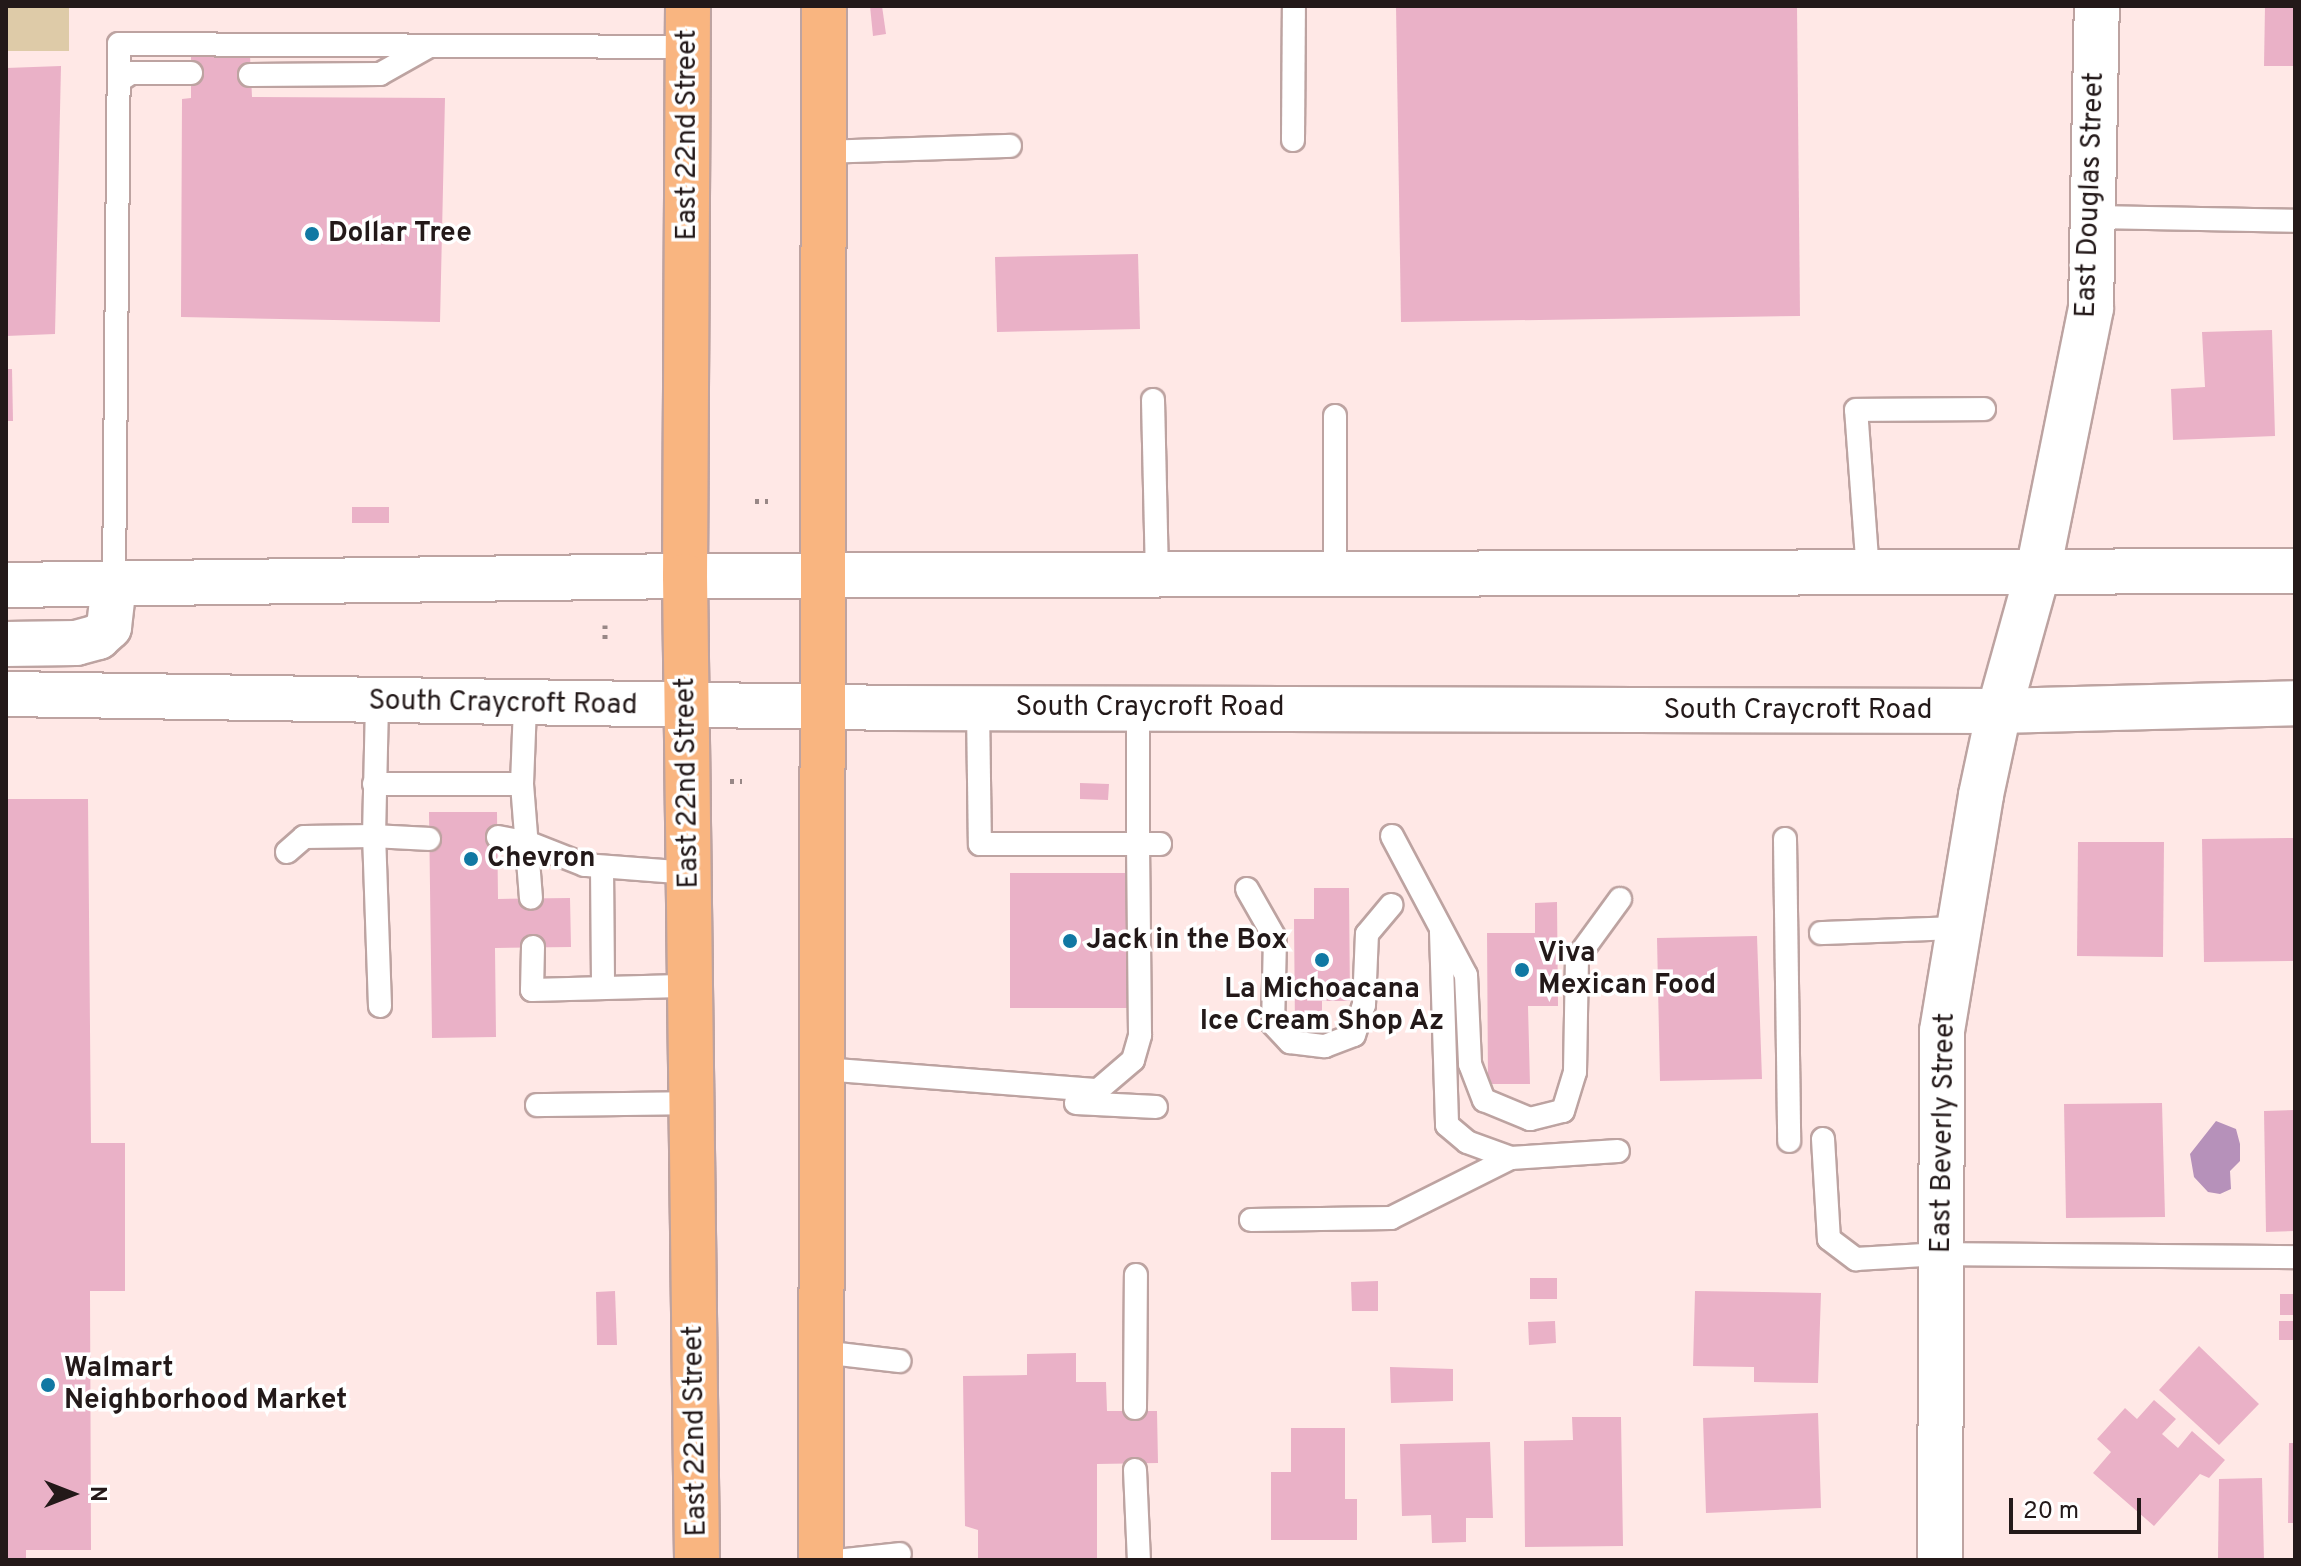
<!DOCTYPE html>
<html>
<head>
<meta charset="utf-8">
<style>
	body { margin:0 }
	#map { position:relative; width:2301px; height:1566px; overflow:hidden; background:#ffe8e6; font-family:Overpass,sans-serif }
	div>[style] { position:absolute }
	.green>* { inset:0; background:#decba8 }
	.water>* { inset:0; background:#b691ba }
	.building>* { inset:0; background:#eab1c7 }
	.path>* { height:5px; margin-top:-2.5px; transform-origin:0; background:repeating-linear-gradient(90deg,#988786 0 4px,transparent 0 10px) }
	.roads { filter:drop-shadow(2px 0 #bda3a1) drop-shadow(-2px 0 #bda3a1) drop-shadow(0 2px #bda3a1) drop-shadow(0 -2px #bda3a1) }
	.service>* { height:22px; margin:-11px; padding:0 11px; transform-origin:11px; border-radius:11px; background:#fff }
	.minor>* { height:44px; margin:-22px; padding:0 22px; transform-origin:22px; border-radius:22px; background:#fff }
	.secondary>* { height:44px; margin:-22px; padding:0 22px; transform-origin:22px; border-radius:22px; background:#fff }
	.primary>* { height:44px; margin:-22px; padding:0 22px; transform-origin:22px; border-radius:22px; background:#f9b580 }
	.dots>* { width:22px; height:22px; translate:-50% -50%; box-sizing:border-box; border:4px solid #fff; border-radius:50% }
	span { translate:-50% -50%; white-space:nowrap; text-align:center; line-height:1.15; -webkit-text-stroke:7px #fff; paint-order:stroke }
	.street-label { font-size:28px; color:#231919 }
	.poi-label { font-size:28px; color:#231919; font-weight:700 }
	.left { translate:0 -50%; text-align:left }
	.frame { position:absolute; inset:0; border:8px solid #231919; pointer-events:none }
	.north { position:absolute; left:32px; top:1454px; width:80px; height:80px; -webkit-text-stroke:6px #fff; paint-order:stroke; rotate:90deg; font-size:22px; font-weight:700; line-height:32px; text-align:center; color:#231919 }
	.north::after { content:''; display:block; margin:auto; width:28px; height:36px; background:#231919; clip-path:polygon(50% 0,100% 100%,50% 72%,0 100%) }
	.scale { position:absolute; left:2009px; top:1498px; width:132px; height:36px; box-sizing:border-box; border:4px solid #231919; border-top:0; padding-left:10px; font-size:24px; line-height:28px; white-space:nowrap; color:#231919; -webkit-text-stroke:6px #fff; paint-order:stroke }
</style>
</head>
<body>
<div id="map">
	<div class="green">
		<div style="clip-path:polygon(6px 8px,69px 8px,69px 51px,6px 51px)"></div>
	</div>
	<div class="water">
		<div style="clip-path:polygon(2216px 1121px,2236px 1129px,2240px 1144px,2240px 1161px,2230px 1171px,2231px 1189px,2220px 1194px,2208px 1192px,2194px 1177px,2190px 1154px)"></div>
	</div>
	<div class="building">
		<div style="clip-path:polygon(870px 6px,882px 6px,886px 34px,873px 36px)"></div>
		<div style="clip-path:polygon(1396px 6px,1797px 6px,1800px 316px,1401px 322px)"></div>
		<div style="clip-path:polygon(2265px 6px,2295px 6px,2295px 66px,2264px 66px)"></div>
		<div style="clip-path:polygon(191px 55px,250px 55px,252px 97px,445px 98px,440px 322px,181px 317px,182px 99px,191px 98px)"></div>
		<div style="clip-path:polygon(61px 66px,55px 334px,6px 336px,6px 68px)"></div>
		<div style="clip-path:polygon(1138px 254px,1140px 329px,997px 332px,995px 257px)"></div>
		<div style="clip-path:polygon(2272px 330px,2275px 436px,2173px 440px,2171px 389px,2205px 387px,2202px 332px)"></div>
		<div style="clip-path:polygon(6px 369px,12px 369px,13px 421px,6px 421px)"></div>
		<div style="clip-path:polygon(352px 507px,389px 507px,389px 523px,352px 523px)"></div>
		<div style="clip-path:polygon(1080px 783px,1109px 784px,1108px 800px,1080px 799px)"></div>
		<div style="clip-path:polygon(6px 799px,88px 799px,91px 1143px,125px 1143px,125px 1291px,90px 1291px,91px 1550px,26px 1550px,26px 1560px,6px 1560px)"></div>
		<div style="clip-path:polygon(429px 812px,497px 812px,498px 899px,570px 898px,571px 947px,495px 948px,496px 1037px,432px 1038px)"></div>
		<div style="clip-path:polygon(2295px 838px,2295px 961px,2204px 962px,2202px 839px)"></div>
		<div style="clip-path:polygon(2078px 842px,2164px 842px,2163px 957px,2077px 956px)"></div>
		<div style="clip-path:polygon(1010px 873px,1129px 873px,1129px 1008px,1010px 1008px)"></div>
		<div style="clip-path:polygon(1314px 888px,1349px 888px,1350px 1001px,1322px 1001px,1322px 1030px,1295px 1030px,1294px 919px,1314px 919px)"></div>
		<div style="clip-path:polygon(1557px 902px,1558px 1006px,1528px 1006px,1530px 1084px,1488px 1084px,1487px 933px,1535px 933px,1535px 903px)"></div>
		<div style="clip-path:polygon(1757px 936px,1762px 1079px,1660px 1081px,1657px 938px)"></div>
		<div style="clip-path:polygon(2162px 1103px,2165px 1217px,2066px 1218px,2064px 1104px)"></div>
		<div style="clip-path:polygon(2295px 1110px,2295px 1231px,2266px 1232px,2264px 1111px)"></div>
		<div style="clip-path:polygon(1530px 1278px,1557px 1278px,1557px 1299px,1530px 1299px)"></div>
		<div style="clip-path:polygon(1378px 1281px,1378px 1311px,1352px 1311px,1351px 1282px)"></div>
		<div style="clip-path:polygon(615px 1291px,617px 1345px,597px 1345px,596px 1292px)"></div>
		<div style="clip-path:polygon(1695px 1291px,1821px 1293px,1818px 1383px,1754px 1382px,1754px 1367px,1693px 1366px)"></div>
		<div style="clip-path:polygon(2280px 1294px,2295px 1294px,2295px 1315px,2280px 1315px)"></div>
		<div style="clip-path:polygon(1555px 1321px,1556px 1343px,1529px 1345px,1528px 1322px)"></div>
		<div style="clip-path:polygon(2279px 1321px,2295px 1321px,2295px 1340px,2279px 1340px)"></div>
		<div style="clip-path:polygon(2199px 1346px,2259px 1404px,2219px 1445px,2159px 1390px)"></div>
		<div style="clip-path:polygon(1076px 1353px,1076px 1382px,1106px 1382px,1107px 1411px,1157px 1411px,1158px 1463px,1097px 1464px,1097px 1560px,978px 1560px,978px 1530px,965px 1526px,963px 1376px,1027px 1375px,1027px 1354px)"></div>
		<div style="clip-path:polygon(1390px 1367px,1453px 1369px,1453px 1401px,1391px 1403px)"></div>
		<div style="clip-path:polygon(2154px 1400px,2176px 1419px,2162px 1434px,2178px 1448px,2192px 1431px,2225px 1460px,2209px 1478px,2200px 1474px,2154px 1526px,2093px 1473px,2111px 1452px,2097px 1439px,2125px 1408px,2137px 1419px)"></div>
		<div style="clip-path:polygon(1818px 1413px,1821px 1508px,1706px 1513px,1703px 1418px)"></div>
		<div style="clip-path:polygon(1572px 1417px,1621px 1417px,1623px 1546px,1525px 1547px,1524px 1441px,1573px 1440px)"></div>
		<div style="clip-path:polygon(1291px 1428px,1345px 1428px,1345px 1499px,1357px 1499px,1357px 1540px,1271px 1540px,1271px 1472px,1291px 1472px)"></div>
		<div style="clip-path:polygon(1490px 1442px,1493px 1518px,1466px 1518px,1466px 1542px,1432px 1543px,1431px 1515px,1402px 1516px,1400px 1444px)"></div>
		<div style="clip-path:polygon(2289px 1443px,2295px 1443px,2295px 1523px,2288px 1523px)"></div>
		<div style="clip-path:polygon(2262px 1478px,2264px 1560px,2218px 1560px,2219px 1479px)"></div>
	</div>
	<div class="path">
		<div style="left:755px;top:501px;width:13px"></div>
		<div style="left:605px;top:625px;width:16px;rotate:90deg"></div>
		<div style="left:730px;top:781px;width:12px"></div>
	</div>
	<div class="roads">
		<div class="service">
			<div style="left:250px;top:75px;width:130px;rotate:-0.4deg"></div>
			<div style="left:380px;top:74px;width:55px;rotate:-29.4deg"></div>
			<div style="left:119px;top:81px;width:14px;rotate:-34deg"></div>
			<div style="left:131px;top:73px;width:60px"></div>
			<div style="left:1293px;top:140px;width:134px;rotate:-89.6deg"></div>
			<div style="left:825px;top:152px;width:185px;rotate:-1.9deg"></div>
			<div style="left:2093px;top:217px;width:202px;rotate:1.1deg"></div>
			<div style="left:1153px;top:400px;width:175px;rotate:88.7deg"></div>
			<div style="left:1335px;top:416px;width:159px;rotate:90deg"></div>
			<div style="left:1868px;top:572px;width:162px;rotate:-94.2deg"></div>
			<div style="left:1856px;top:410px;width:128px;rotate:-0.4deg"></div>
			<div style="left:114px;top:584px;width:540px;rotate:-89.47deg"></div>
			<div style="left:119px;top:44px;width:569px;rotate:0.3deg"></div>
			<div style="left:978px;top:708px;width:136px;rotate:89.2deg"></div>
			<div style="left:980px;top:844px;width:158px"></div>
			<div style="left:1138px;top:844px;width:136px;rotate:-90deg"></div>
			<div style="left:374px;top:784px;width:148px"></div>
			<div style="left:522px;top:784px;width:79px;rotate:-87.8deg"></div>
			<div style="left:522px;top:784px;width:114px;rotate:85.5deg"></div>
			<div style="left:1392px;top:836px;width:157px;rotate:62deg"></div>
			<div style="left:1466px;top:975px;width:89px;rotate:87.4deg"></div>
			<div style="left:1470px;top:1064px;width:39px;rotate:69deg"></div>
			<div style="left:1484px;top:1100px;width:50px;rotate:22.4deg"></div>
			<div style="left:1530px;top:1119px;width:34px;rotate:-14deg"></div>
			<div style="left:1563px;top:1111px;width:41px;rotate:-72.9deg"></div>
			<div style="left:1575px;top:1072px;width:114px;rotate:-89deg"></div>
			<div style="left:1577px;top:958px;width:73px;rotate:-53.9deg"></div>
			<div style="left:498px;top:837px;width:32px;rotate:11deg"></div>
			<div style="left:529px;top:843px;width:60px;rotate:21.4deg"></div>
			<div style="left:585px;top:865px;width:104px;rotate:4.4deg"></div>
			<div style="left:1785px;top:839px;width:302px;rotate:89.2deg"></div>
			<div style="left:287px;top:852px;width:23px;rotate:-41deg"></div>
			<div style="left:304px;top:837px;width:70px;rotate:-0.8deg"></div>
			<div style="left:374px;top:836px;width:135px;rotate:-88.7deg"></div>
			<div style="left:602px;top:867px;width:121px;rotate:89.5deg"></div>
			<div style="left:1247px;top:889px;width:56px;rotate:60.3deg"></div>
			<div style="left:1275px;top:938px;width:86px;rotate:91.3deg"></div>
			<div style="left:1273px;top:1024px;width:25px;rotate:47deg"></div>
			<div style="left:1290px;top:1042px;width:35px;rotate:7deg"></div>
			<div style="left:1325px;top:1046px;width:31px;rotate:-21deg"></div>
			<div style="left:1354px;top:1035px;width:32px;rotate:-72deg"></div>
			<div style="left:1364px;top:1005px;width:71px;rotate:-87.6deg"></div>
			<div style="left:1367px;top:934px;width:38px;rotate:-50deg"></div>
			<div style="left:1441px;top:932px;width:193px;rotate:88.2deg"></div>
			<div style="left:1447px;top:1125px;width:26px;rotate:40deg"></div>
			<div style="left:1467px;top:1142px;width:47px;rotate:20deg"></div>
			<div style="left:1511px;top:1158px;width:107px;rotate:-3.7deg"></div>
			<div style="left:1821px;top:933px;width:138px;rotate:-2.1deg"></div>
			<div style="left:533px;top:947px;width:43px;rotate:91.3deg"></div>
			<div style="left:532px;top:990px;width:158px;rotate:-1.5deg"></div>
			<div style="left:380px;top:1006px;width:170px;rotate:-92deg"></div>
			<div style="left:374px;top:836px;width:55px;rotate:3.1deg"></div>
			<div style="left:823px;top:1069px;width:276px;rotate:4.4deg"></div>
			<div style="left:1098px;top:1090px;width:46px;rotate:-40.6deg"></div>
			<div style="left:1133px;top:1060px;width:26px;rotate:-74deg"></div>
			<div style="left:1140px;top:1035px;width:191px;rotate:-90.6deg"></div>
			<div style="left:1138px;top:844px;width:22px"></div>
			<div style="left:1076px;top:1103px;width:80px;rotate:2.9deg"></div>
			<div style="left:537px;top:1105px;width:155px;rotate:-0.7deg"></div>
			<div style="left:1823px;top:1139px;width:100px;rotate:86.6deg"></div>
			<div style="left:1829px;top:1239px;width:34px;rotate:37deg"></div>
			<div style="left:1856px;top:1259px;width:85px;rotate:-3.4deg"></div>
			<div style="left:1941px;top:1254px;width:354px;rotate:0.5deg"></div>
			<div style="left:1251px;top:1220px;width:140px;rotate:-0.8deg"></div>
			<div style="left:1391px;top:1218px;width:134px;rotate:-26.6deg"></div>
			<div style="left:822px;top:1352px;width:78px;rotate:6.7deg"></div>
			<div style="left:1135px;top:1408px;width:133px;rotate:-89.6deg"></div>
			<div style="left:1135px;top:1470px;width:90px;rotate:87.5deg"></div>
			<div style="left:845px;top:1560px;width:55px;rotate:-6.2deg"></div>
		</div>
		<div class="minor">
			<div style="left:1940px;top:1560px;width:529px;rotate:-89.78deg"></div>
			<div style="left:1942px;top:1031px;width:239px;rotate:-80.6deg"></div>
			<div style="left:1981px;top:795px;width:86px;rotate:-77.9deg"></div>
			<div style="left:1999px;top:711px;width:145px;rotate:-74.4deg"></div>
			<div style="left:2038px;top:571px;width:268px;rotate:-78.6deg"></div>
			<div style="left:2091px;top:308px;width:302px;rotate:-88.9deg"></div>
		</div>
		<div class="secondary">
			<div style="left:6px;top:585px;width:679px;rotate:-0.76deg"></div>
			<div style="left:685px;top:576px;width:1610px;rotate:-0.18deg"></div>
			<div style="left:6px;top:644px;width:70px;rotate:-0.8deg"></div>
			<div style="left:76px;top:643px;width:23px;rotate:-15deg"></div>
			<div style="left:98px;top:637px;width:15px;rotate:-42deg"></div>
			<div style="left:109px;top:627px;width:43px;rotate:-83.4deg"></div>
			<div style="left:6px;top:694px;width:887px;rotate:0.9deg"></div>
			<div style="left:893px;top:708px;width:1106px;rotate:0.16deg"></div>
			<div style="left:1999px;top:711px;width:296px;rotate:-1.5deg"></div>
		</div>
		<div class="primary">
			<div style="left:688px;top:6px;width:570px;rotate:90.3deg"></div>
			<div style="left:685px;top:576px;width:984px;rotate:89.3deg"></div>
			<div style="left:821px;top:1560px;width:1554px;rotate:-89.89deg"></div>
		</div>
	</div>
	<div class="dots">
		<div style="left:312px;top:234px;background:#1178a3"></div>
		<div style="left:471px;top:859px;background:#1178a3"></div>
		<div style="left:1070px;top:941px;background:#1178a3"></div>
		<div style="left:1322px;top:960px;background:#1178a3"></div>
		<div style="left:1522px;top:970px;background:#1178a3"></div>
		<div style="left:48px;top:1385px;background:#1178a3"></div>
	</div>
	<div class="street-label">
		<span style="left:688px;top:135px;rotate:-90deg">East 22nd Street</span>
		<span style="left:2091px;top:195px;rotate:-88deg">East Douglas Street</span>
		<span style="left:503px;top:704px;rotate:1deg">South Craycroft Road</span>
		<span style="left:1150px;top:708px">South Craycroft Road</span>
		<span style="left:1798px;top:711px">South Craycroft Road</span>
		<span style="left:688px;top:783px;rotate:-91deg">East 22nd Street</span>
		<span style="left:1944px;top:1133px;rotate:-89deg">East Beverly Street</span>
		<span style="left:696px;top:1431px;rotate:-91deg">East 22nd Street</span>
	</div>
	<div class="poi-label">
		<span class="left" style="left:328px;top:234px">Dollar Tree</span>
		<span class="left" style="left:487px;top:859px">Chevron</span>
		<span class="left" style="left:1086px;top:941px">Jack in the Box</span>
		<span class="left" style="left:1538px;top:970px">Viva<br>Mexican Food</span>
		<span style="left:1322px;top:1006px">La Michoacana<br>Ice Cream Shop Az</span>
		<span class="left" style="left:64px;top:1385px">Walmart<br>Neighborhood Market</span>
	</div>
	<div class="frame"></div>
	<div class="north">N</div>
	<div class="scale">20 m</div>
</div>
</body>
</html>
